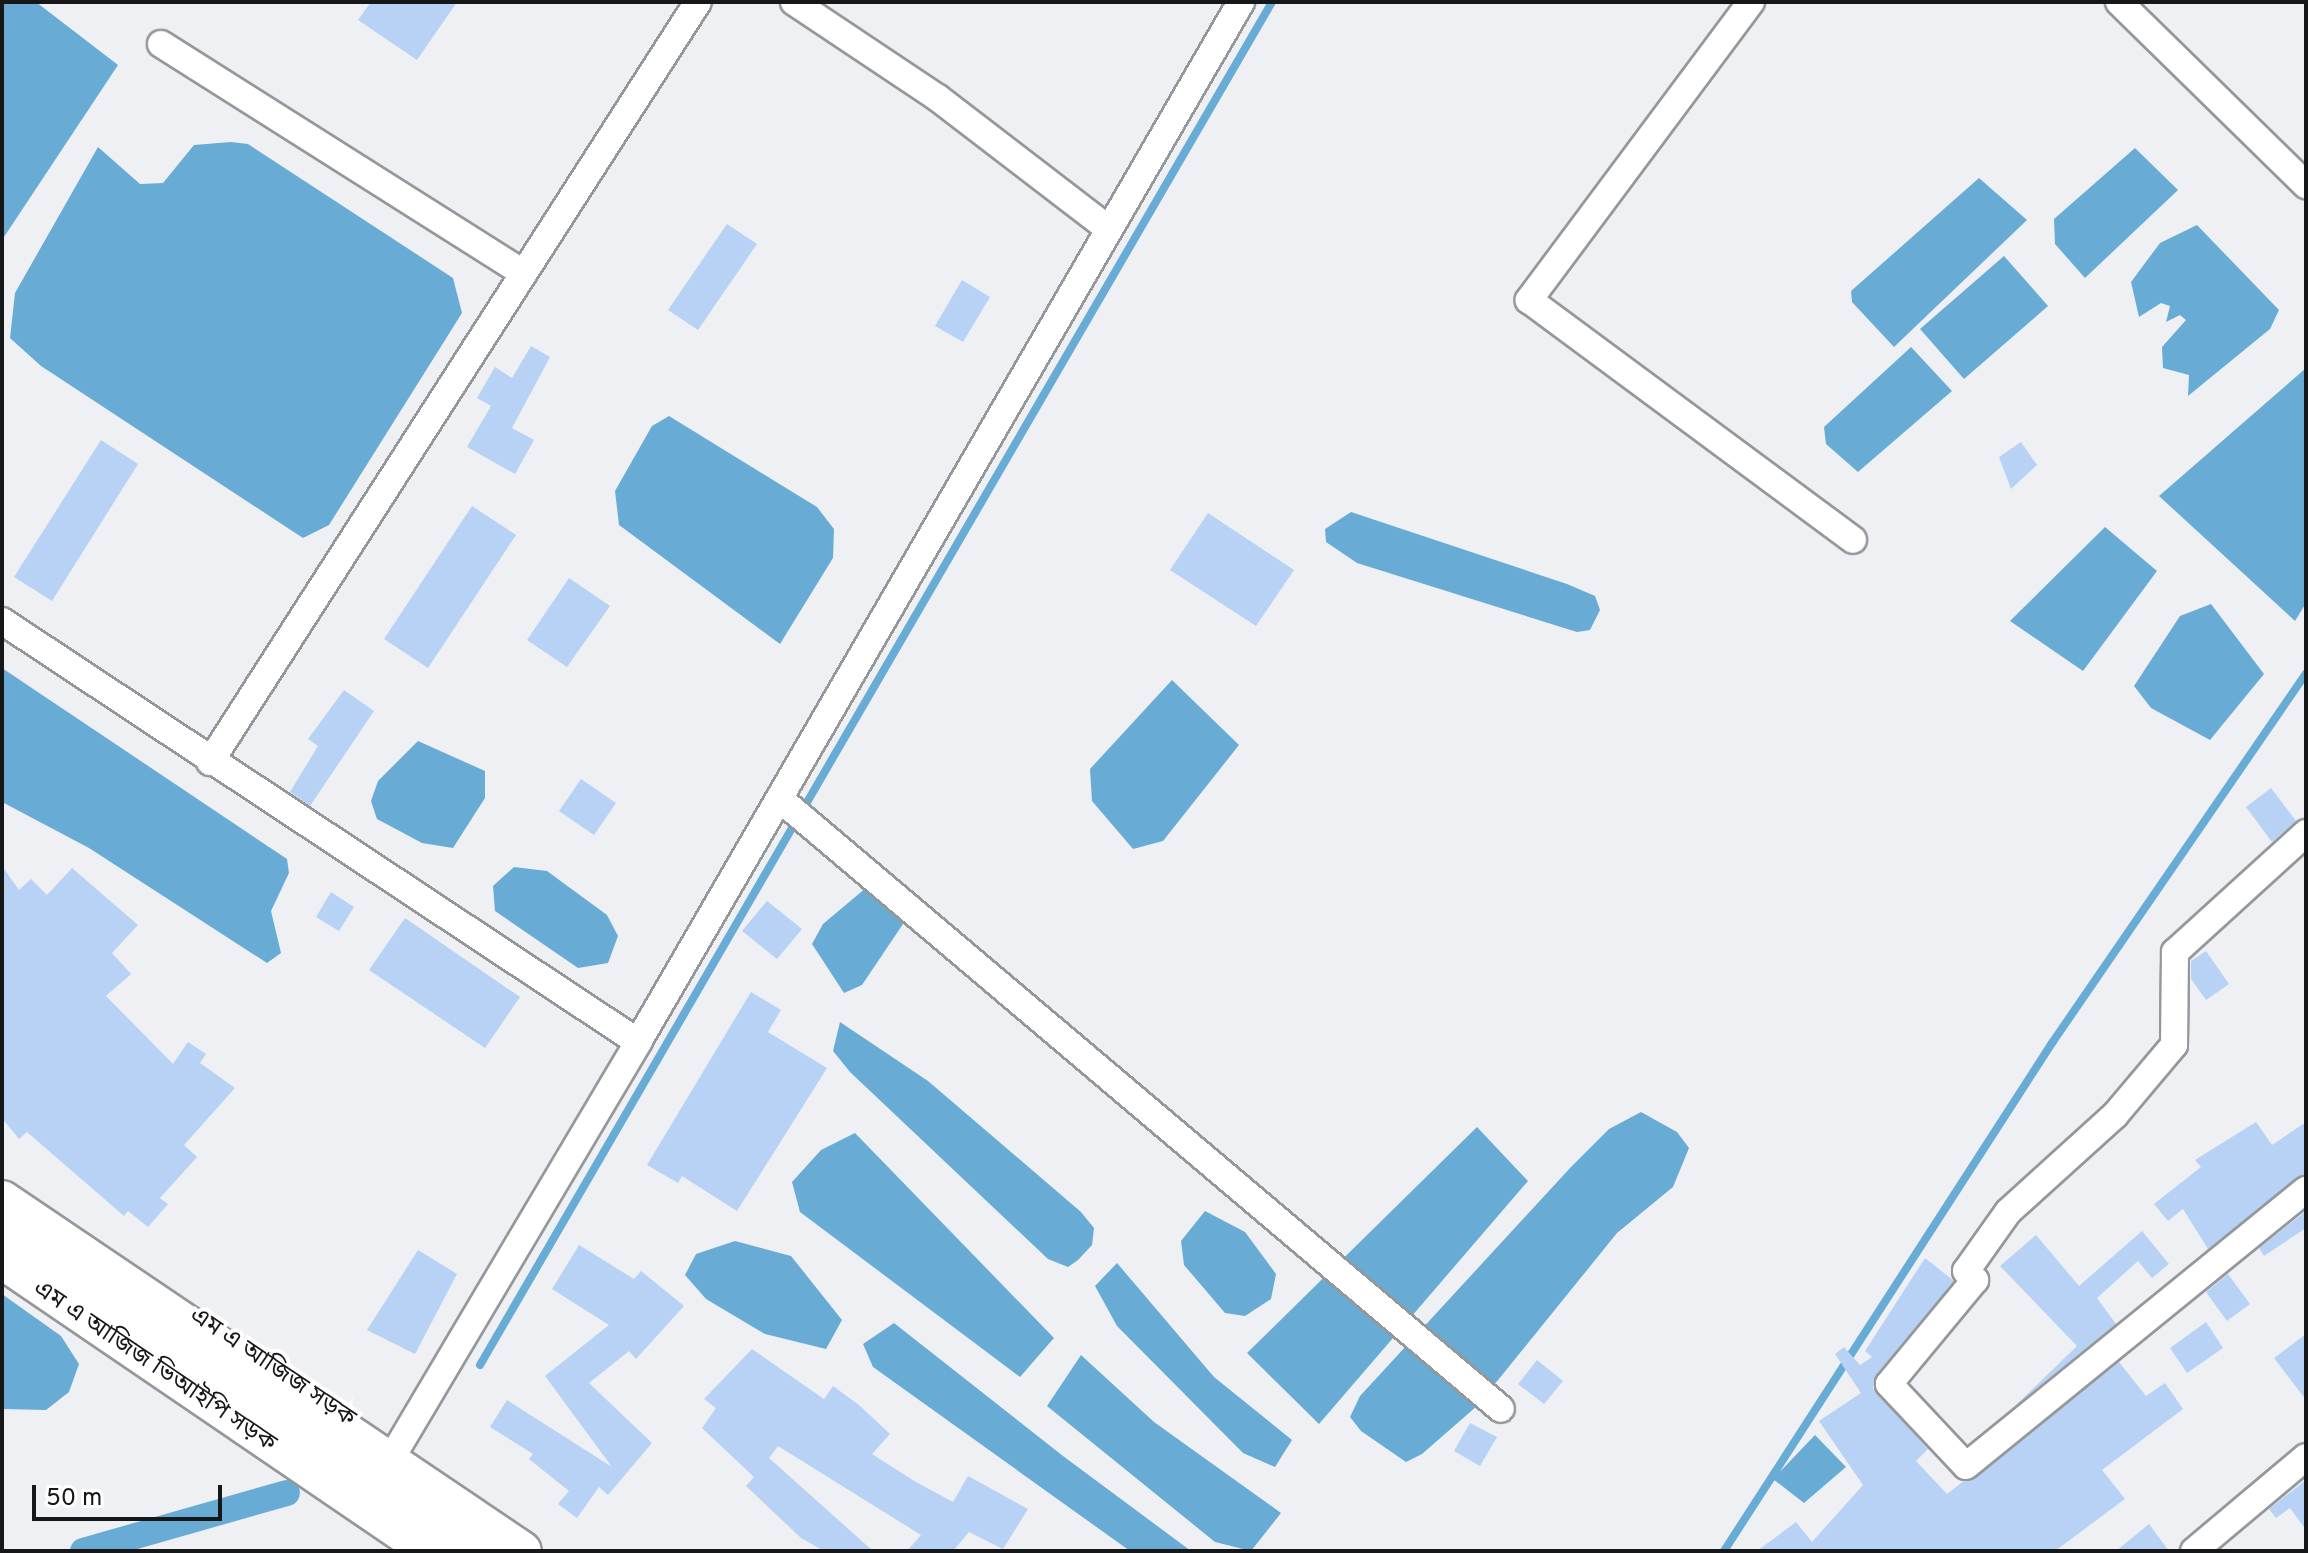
<!DOCTYPE html>
<html>
<head>
<meta charset="utf-8">
<style>
	body { margin:0 }
	#map { position:relative; width:2308px; height:1553px; overflow:hidden; background:#eef0f3; font-family:Overpass,"Noto Sans Bengali",sans-serif }
	div>[style] { position:absolute }
	.water>* { inset:0; background:#68acd6 }
	.stream>* { height:8px; margin:-4px; padding:0 4px; transform-origin:4px; border-radius:4px; background:#68acd6 }
	.canal>* { height:26px; margin:-13px; padding:0 13px; transform-origin:13px; border-radius:13px; background:#68acd6 }
	.building>* { inset:0; background:#b7d2f4 }
	.roads { filter:drop-shadow(2px 0 #95989b) drop-shadow(-2px 0 #95989b) drop-shadow(0 2px #95989b) drop-shadow(0 -2px #95989b) }
	.minor>* { height:26px; margin:-13px; padding:0 13px; transform-origin:13px; border-radius:13px; background:#fff }
	.major>* { height:32px; margin:-16px; padding:0 16px; transform-origin:16px; border-radius:16px; background:#fff }
	.highway>* { height:38px; margin:-19px; padding:0 19px; transform-origin:19px; border-radius:19px; background:#fff }
	span { translate:-50% -50%; white-space:nowrap; text-align:center; line-height:1.15; -webkit-text-stroke:8px #fff; paint-order:stroke }
	.street-label { font-size:24px; color:#161718 }
	.frame { position:absolute; inset:0; border:4px solid #161718; pointer-events:none }
	.scale { position:absolute; left:32px; top:1485px; width:190px; height:36px; box-sizing:border-box; border:4px solid #161718; border-top:0; padding-left:10px; font-size:24px; line-height:28px; white-space:nowrap; color:#161718; -webkit-text-stroke:6px #fff; paint-order:stroke }
</style>
</head>
<body>
<div id="map">
	<div class="water">
		<div style="clip-path:polygon(2px 2px,36px 2px,118px 65px,2px 240px)"></div>
		<div style="clip-path:polygon(231px 142px,248px 144px,453px 278px,462px 313px,329px 525px,303px 538px,41px 366px,10px 338px,15px 293px,98px 147px,140px 184px,163px 183px,194px 145px)"></div>
		<div style="clip-path:polygon(2135px 148px,2178px 190px,2085px 278px,2055px 244px,2054px 219px)"></div>
		<div style="clip-path:polygon(1979px 178px,2027px 220px,1894px 347px,1852px 302px,1851px 291px)"></div>
		<div style="clip-path:polygon(2197px 225px,2279px 310px,2270px 329px,2188px 396px,2189px 375px,2163px 368px,2162px 347px,2186px 320px,2180px 315px,2166px 322px,2170px 306px,2161px 303px,2139px 317px,2131px 282px,2160px 243px)"></div>
		<div style="clip-path:polygon(2004px 256px,2048px 306px,1964px 379px,1920px 329px)"></div>
		<div style="clip-path:polygon(1911px 347px,1952px 391px,1858px 472px,1826px 444px,1824px 427px)"></div>
		<div style="clip-path:polygon(2306px 368px,2306px 603px,2295px 621px,2159px 496px)"></div>
		<div style="clip-path:polygon(669px 416px,817px 507px,834px 529px,833px 558px,780px 644px,619px 525px,615px 491px,652px 426px)"></div>
		<div style="clip-path:polygon(1351px 512px,1567px 584px,1595px 596px,1600px 610px,1590px 630px,1577px 632px,1357px 563px,1326px 542px,1325px 529px)"></div>
		<div style="clip-path:polygon(2105px 527px,2157px 571px,2083px 671px,2010px 621px)"></div>
		<div style="clip-path:polygon(2211px 604px,2264px 674px,2210px 740px,2151px 708px,2134px 686px,2180px 616px)"></div>
		<div style="clip-path:polygon(2px 668px,287px 859px,289px 873px,271px 911px,281px 953px,267px 963px,89px 848px,2px 802px)"></div>
		<div style="clip-path:polygon(1172px 680px,1239px 745px,1163px 841px,1133px 849px,1092px 801px,1090px 769px)"></div>
		<div style="clip-path:polygon(418px 741px,485px 771px,485px 798px,453px 848px,422px 843px,377px 819px,371px 801px,378px 781px)"></div>
		<div style="clip-path:polygon(514px 867px,547px 871px,607px 915px,618px 936px,608px 963px,578px 968px,495px 911px,493px 886px)"></div>
		<div style="clip-path:polygon(867px 887px,907px 918px,862px 985px,844px 993px,812px 944px,823px 924px)"></div>
		<div style="clip-path:polygon(840px 1022px,928px 1081px,1081px 1212px,1094px 1228px,1092px 1245px,1078px 1260px,1068px 1267px,1048px 1259px,850px 1072px,833px 1051px)"></div>
		<div style="clip-path:polygon(1641px 1112px,1677px 1132px,1689px 1148px,1673px 1187px,1617px 1233px,1477px 1406px,1422px 1454px,1406px 1462px,1361px 1431px,1350px 1417px,1360px 1396px,1571px 1167px,1609px 1129px)"></div>
		<div style="clip-path:polygon(1477px 1127px,1528px 1181px,1319px 1424px,1247px 1353px)"></div>
		<div style="clip-path:polygon(855px 1133px,1054px 1338px,1020px 1377px,800px 1212px,792px 1182px,821px 1150px)"></div>
		<div style="clip-path:polygon(1205px 1211px,1245px 1232px,1276px 1274px,1271px 1299px,1245px 1316px,1225px 1313px,1184px 1265px,1181px 1241px)"></div>
		<div style="clip-path:polygon(735px 1241px,791px 1256px,842px 1320px,826px 1349px,765px 1334px,706px 1299px,685px 1275px,696px 1254px)"></div>
		<div style="clip-path:polygon(1117px 1263px,1214px 1377px,1292px 1440px,1275px 1467px,1243px 1453px,1117px 1326px,1095px 1286px)"></div>
		<div style="clip-path:polygon(2px 1294px,61px 1336px,79px 1364px,69px 1392px,46px 1410px,2px 1409px)"></div>
		<div style="clip-path:polygon(894px 1323px,1063px 1456px,1191px 1551px,1130px 1551px,873px 1367px,863px 1344px)"></div>
		<div style="clip-path:polygon(1081px 1355px,1154px 1422px,1281px 1513px,1251px 1551px,1215px 1542px,1047px 1406px)"></div>
		<div style="clip-path:polygon(1815px 1435px,1846px 1467px,1804px 1503px,1773px 1479px)"></div>
	</div>
	<div class="stream">
		<div style="left:480px;top:1365px;width:1576px;rotate:-59.84deg"></div>
		<div style="left:1724px;top:1551px;width:605px;rotate:-57.15deg"></div>
		<div style="left:2052px;top:1043px;width:449px;rotate:-55.5deg"></div>
	</div>
	<div class="canal">
		<div style="left:83px;top:1551px;width:212px;rotate:-15.9deg"></div>
	</div>
	<div class="building">
		<div style="clip-path:polygon(371px 2px,457px 2px,417px 60px,358px 20px)"></div>
		<div style="clip-path:polygon(727px 224px,757px 244px,698px 330px,668px 310px)"></div>
		<div style="clip-path:polygon(962px 280px,990px 297px,963px 342px,935px 326px)"></div>
		<div style="clip-path:polygon(531px 346px,550px 357px,512px 428px,534px 440px,515px 474px,467px 447px,491px 406px,477px 398px,495px 367px,512px 378px)"></div>
		<div style="clip-path:polygon(101px 440px,138px 464px,52px 601px,14px 577px)"></div>
		<div style="clip-path:polygon(2021px 442px,2037px 465px,2011px 489px,1999px 457px)"></div>
		<div style="clip-path:polygon(472px 506px,516px 535px,428px 668px,384px 639px)"></div>
		<div style="clip-path:polygon(1208px 513px,1294px 570px,1256px 626px,1170px 570px)"></div>
		<div style="clip-path:polygon(569px 578px,610px 606px,567px 667px,527px 640px)"></div>
		<div style="clip-path:polygon(344px 690px,374px 711px,310px 806px,290px 792px,318px 746px,308px 739px)"></div>
		<div style="clip-path:polygon(581px 779px,616px 803px,594px 835px,559px 811px)"></div>
		<div style="clip-path:polygon(2271px 788px,2296px 821px,2272px 842px,2246px 807px)"></div>
		<div style="clip-path:polygon(2px 866px,19px 890px,31px 879px,47px 895px,72px 868px,138px 925px,112px 953px,131px 974px,106px 996px,173px 1064px,188px 1042px,206px 1054px,200px 1063px,235px 1088px,184px 1145px,197px 1157px,160px 1198px,168px 1204px,148px 1227px,128px 1211px,124px 1216px,27px 1132px,19px 1139px,2px 1118px)"></div>
		<div style="clip-path:polygon(331px 892px,354px 907px,339px 931px,316px 917px)"></div>
		<div style="clip-path:polygon(767px 901px,802px 929px,777px 959px,742px 931px)"></div>
		<div style="clip-path:polygon(405px 918px,520px 997px,485px 1048px,369px 970px)"></div>
		<div style="clip-path:polygon(2206px 951px,2229px 984px,2206px 1000px,2191px 979px,2191px 961px)"></div>
		<div style="clip-path:polygon(751px 992px,781px 1010px,768px 1032px,827px 1068px,737px 1211px,682px 1176px,678px 1183px,647px 1165px)"></div>
		<div style="clip-path:polygon(2256px 1122px,2272px 1145px,2306px 1122px,2306px 1174px,2208px 1249px,2183px 1209px,2168px 1221px,2154px 1204px,2201px 1167px,2195px 1160px)"></div>
		<div style="clip-path:polygon(2306px 1211px,2306px 1228px,2264px 1256px,2259px 1248px)"></div>
		<div style="clip-path:polygon(2142px 1231px,2169px 1264px,2152px 1278px,2138px 1261px,2097px 1298px,2116px 1324px,2016px 1405px,2077px 1346px,2000px 1266px,2036px 1235px,2079px 1286px)"></div>
		<div style="clip-path:polygon(579px 1245px,634px 1279px,641px 1271px,684px 1306px,636px 1359px,629px 1351px,589px 1383px,652px 1443px,608px 1495px,599px 1487px,577px 1518px,558px 1504px,569px 1491px,529px 1459px,533px 1454px,490px 1427px,507px 1400px,612px 1467px,545px 1376px,609px 1325px,552px 1289px)"></div>
		<div style="clip-path:polygon(418px 1250px,457px 1274px,415px 1354px,367px 1330px)"></div>
		<div style="clip-path:polygon(1925px 1258px,1954px 1281px,1877px 1374px,1873px 1388px,1928px 1449px,1916px 1461px,1947px 1494px,2119px 1362px,2146px 1396px,2165px 1383px,2183px 1409px,2102px 1470px,2125px 1499px,2055px 1551px,1757px 1551px,1796px 1522px,1812px 1542px,1863px 1485px,1819px 1421px,1861px 1393px,1835px 1354px,1844px 1347px,1860px 1365px,1872px 1357px,1865px 1351px)"></div>
		<div style="clip-path:polygon(2228px 1274px,2250px 1304px,2227px 1321px,2206px 1292px)"></div>
		<div style="clip-path:polygon(2206px 1322px,2223px 1348px,2187px 1373px,2170px 1348px)"></div>
		<div style="clip-path:polygon(2306px 1334px,2306px 1400px,2274px 1358px)"></div>
		<div style="clip-path:polygon(752px 1349px,824px 1399px,833px 1386px,859px 1405px,890px 1434px,872px 1454px,916px 1482px,953px 1502px,968px 1476px,1028px 1509px,1003px 1549px,969px 1532px,953px 1551px,907px 1551px,921px 1535px,778px 1446px,769px 1458px,873px 1551px,824px 1551px,801px 1538px,746px 1486px,754px 1477px,702px 1428px,716px 1408px,704px 1399px)"></div>
		<div style="clip-path:polygon(1537px 1360px,1563px 1381px,1544px 1404px,1518px 1384px)"></div>
		<div style="clip-path:polygon(1470px 1423px,1497px 1437px,1480px 1466px,1454px 1451px)"></div>
		<div style="clip-path:polygon(2306px 1480px,2306px 1530px,2290px 1508px,2276px 1518px,2269px 1509px)"></div>
		<div style="clip-path:polygon(2149px 1524px,2169px 1551px,2116px 1551px)"></div>
	</div>
	<div class="roads">
		<div class="minor">
			<div style="left:794px;top:2px;width:173px;rotate:33.7deg"></div>
			<div style="left:938px;top:98px;width:212px;rotate:37.5deg"></div>
			<div style="left:1751px;top:2px;width:372px;rotate:126.7deg"></div>
			<div style="left:1529px;top:300px;width:403px;rotate:36.5deg"></div>
			<div style="left:2119px;top:2px;width:262px;rotate:44.4deg"></div>
			<div style="left:161px;top:44px;width:423px;rotate:32.3deg"></div>
			<div style="left:2px;top:621px;width:763px;rotate:33.5deg"></div>
			<div style="left:638px;top:1042px;width:1202px;rotate:-59.89deg"></div>
			<div style="left:210px;top:762px;width:903px;rotate:-57.3deg"></div>
			<div style="left:780px;top:799px;width:944px;rotate:40.23deg"></div>
			<div style="left:2306px;top:833px;width:177px;rotate:137.7deg"></div>
			<div style="left:2175px;top:952px;width:93px;rotate:90.6deg"></div>
			<div style="left:2174px;top:1045px;width:92px;rotate:130.1deg"></div>
			<div style="left:2115px;top:1115px;width:144px;rotate:137.8deg"></div>
			<div style="left:2008px;top:1212px;width:72px;rotate:125.4deg"></div>
			<div style="left:1966px;top:1271px;width:13px;rotate:45deg"></div>
			<div style="left:1975px;top:1280px;width:135px;rotate:129.6deg"></div>
			<div style="left:1889px;top:1384px;width:112px;rotate:46.8deg"></div>
			<div style="left:1966px;top:1466px;width:438px;rotate:-39.1deg"></div>
			<div style="left:395px;top:1452px;width:477px;rotate:-59.3deg"></div>
			<div style="left:2194px;top:1551px;width:146px;rotate:-40deg"></div>
		</div>
		<div class="major">
			<div style="left:2px;top:1263px;width:512px;rotate:34.25deg"></div>
		</div>
		<div class="highway">
			<div style="left:2px;top:1200px;width:627px;rotate:34.02deg"></div>
			<div style="left:2px;top:1238px;width:560px;rotate:34deg"></div>
		</div>
	</div>
	<div class="street-label">
		<span style="left:154px;top:1367px;rotate:34deg">এম এ আজিজ ভিআইপি সড়ক</span>
		<span style="left:272px;top:1368px;rotate:34deg">এম এ আজিজ সড়ক</span>
	</div>
	<div class="frame"></div>
	<div class="scale">50 m</div>
</div>
</body>
</html>
